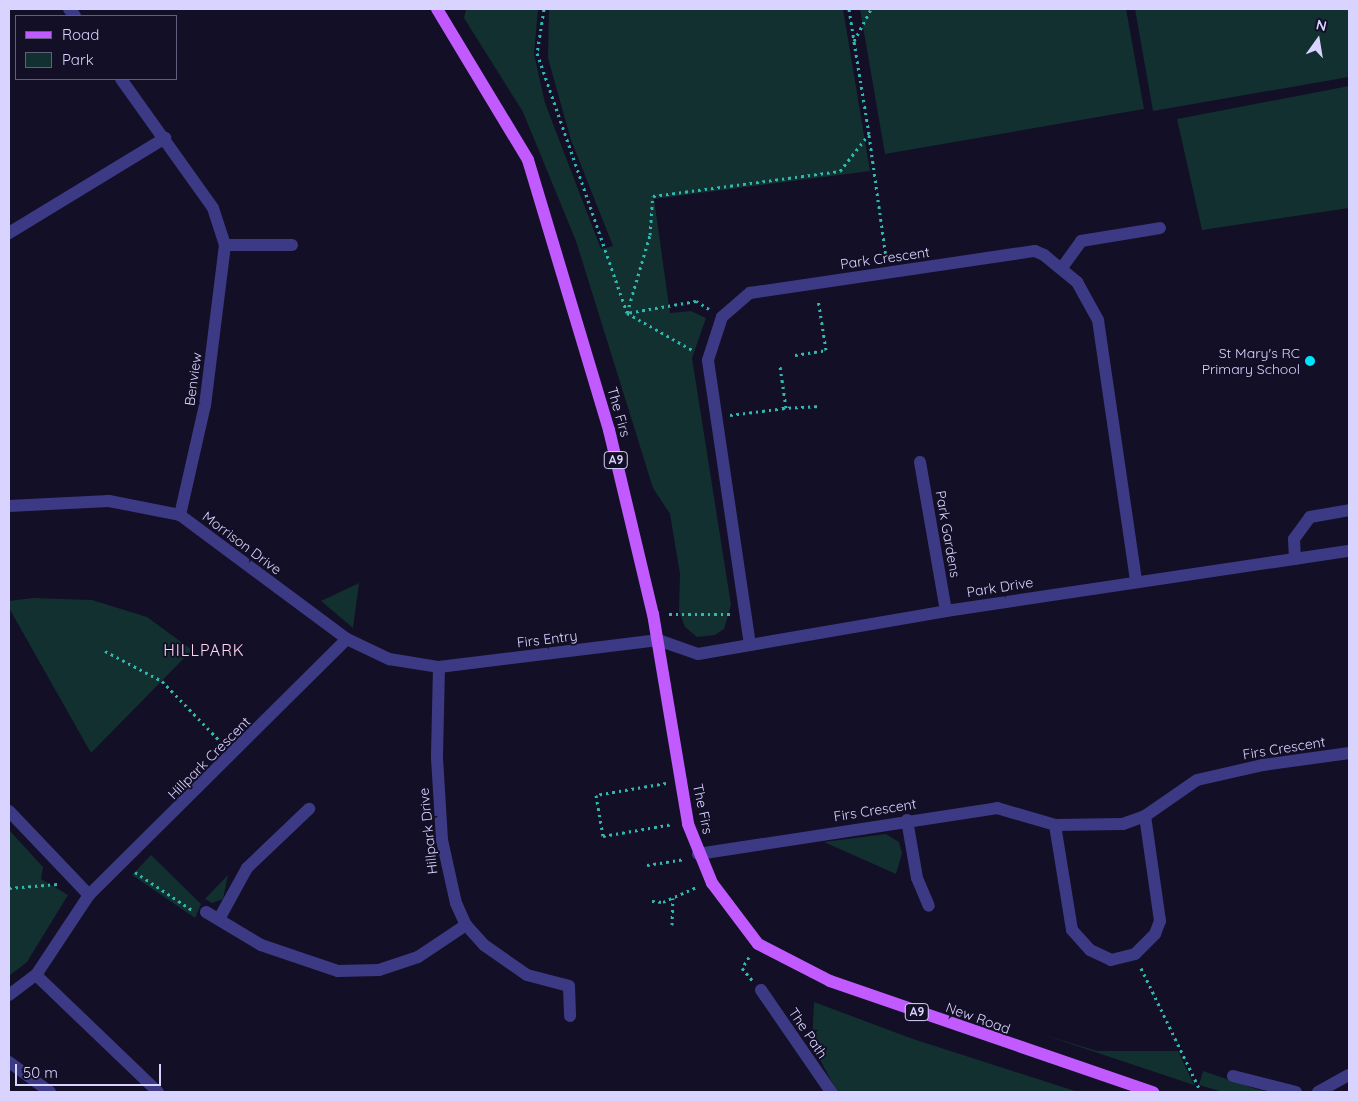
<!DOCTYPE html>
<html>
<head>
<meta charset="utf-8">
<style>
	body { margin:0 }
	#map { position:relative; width:1358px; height:1101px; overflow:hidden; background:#130f26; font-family:Quicksand,sans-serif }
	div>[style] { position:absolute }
	.green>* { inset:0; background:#12302f }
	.path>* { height:3px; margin-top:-1.5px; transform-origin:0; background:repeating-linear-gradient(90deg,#2fb8b0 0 2.5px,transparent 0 6.5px) }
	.minor>* { height:12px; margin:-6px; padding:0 6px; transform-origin:6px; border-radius:6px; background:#3d3a85 }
	.major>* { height:12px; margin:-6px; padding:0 6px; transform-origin:6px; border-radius:6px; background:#c25bff }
	.dots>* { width:14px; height:14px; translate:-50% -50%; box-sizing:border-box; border:2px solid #130f26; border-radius:50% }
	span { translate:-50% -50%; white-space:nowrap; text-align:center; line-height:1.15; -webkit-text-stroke:4px #130f26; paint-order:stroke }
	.shield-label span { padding:1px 4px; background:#130f26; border:1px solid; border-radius:4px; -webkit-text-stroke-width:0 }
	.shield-label { font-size:12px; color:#d9d4ff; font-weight:700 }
	.street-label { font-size:14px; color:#d9d4ff }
	.poi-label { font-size:14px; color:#d9d4ff }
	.right { translate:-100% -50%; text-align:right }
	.quarter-label { font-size:16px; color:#ffd6f0; letter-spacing:1px }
	.frame { position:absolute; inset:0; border:10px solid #d9d4ff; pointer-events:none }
	.legend { position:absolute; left:15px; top:15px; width:162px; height:65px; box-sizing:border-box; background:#130f26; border:1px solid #625e7d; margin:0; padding:6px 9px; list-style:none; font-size:15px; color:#d9d4ff }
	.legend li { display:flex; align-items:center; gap:10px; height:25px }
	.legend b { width:25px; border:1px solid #625e7d }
	.north { position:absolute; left:1293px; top:15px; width:50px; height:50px; -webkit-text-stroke:4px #130f26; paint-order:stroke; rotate:13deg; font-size:14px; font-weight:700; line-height:20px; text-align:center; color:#d9d4ff }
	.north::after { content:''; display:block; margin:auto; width:18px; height:22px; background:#d9d4ff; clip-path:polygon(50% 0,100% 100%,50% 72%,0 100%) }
	.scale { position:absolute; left:15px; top:1064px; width:146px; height:22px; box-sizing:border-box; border:2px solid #d9d4ff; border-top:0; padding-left:6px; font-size:15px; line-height:18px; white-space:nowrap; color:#d9d4ff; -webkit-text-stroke:4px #130f26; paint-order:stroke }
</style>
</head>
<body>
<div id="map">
	<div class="green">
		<div style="clip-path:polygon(466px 9px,538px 9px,534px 54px,545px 103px,601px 249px,613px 246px,571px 140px,548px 58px,549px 9px,843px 9px,870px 171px,654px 199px,670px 313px,691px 311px,706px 318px,692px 358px,731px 605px,724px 629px,715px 635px,697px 637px,685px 627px,679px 611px,680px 574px,670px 514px,653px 488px,576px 241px,523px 112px,464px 18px)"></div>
		<div style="clip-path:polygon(860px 9px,1126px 9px,1144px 109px,885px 154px)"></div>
		<div style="clip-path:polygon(1135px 9px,1349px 9px,1349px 77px,1153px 111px)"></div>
		<div style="clip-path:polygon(1349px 86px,1349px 208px,1202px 230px,1177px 119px)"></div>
		<div style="clip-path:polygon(359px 583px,353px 628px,321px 601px)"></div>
		<div style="clip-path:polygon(33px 598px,92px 600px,147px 617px,192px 650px,91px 753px,9px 608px,9px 601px)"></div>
		<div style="clip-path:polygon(9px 830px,43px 867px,41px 879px,68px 895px,27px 962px,9px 976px)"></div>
		<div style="clip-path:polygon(886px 834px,899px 842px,902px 853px,896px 874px,824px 842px)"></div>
		<div style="clip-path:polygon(151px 855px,201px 904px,195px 918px,132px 875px)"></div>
		<div style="clip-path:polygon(228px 875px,223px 899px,212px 903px,205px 899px)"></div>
		<div style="clip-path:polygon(814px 1002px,913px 1039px,1078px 1092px,837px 1092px,812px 1044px)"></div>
		<div style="clip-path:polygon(1041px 1034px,1097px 1051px,1178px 1051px,1194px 1085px)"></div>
		<div style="clip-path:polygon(1203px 1071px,1256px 1089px,1269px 1092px,1223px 1092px,1199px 1085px)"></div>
	</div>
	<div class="path">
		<div style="left:544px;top:9px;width:45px;rotate:99deg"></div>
		<div style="left:537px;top:53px;width:275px;rotate:70.9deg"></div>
		<div style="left:627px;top:313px;width:77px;rotate:29.6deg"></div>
		<div style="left:849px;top:9px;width:31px;rotate:81deg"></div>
		<div style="left:869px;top:135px;width:123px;rotate:82.1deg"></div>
		<div style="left:709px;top:309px;width:15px;rotate:-148deg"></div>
		<div style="left:696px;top:301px;width:70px;rotate:170.1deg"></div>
		<div style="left:627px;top:313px;width:81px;rotate:-73.6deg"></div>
		<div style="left:650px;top:235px;width:39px;rotate:-86deg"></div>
		<div style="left:653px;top:196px;width:189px;rotate:-7.6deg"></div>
		<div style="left:840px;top:171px;width:47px;rotate:-51.9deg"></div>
		<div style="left:869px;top:134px;width:94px;rotate:-99.2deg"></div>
		<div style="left:854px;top:41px;width:36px;rotate:-62deg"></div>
		<div style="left:795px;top:355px;width:31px;rotate:-9deg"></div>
		<div style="left:826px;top:350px;width:52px;rotate:-98.9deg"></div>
		<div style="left:782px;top:408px;width:39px;rotate:-3deg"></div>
		<div style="left:730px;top:415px;width:56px;rotate:-7.1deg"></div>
		<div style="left:786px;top:408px;width:42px;rotate:-98.1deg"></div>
		<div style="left:669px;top:614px;width:61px"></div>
		<div style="left:105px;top:651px;width:64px;rotate:27.8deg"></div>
		<div style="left:162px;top:681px;width:85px;rotate:46deg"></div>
		<div style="left:666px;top:783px;width:71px;rotate:170.3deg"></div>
		<div style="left:596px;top:795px;width:42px;rotate:80.3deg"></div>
		<div style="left:603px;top:836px;width:71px;rotate:-9.7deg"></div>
		<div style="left:647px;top:865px;width:37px;rotate:-9deg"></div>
		<div style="left:135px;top:872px;width:69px;rotate:33.7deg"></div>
		<div style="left:9px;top:888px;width:49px;rotate:-4.7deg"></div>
		<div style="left:652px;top:901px;width:11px;rotate:5deg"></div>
		<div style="left:663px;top:902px;width:37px;rotate:-24deg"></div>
		<div style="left:672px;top:925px;width:27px;rotate:-88deg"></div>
		<div style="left:749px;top:957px;width:13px;rotate:122deg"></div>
		<div style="left:742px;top:968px;width:16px;rotate:50deg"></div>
		<div style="left:1141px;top:968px;width:138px;rotate:64.2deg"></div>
	</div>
	<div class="minor">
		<div style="left:69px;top:9px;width:9px;rotate:49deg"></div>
		<div style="left:121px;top:79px;width:158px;rotate:54.5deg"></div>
		<div style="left:213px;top:208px;width:39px;rotate:72deg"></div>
		<div style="left:225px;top:245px;width:161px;rotate:97.1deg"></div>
		<div style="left:205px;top:405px;width:113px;rotate:102.8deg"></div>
		<div style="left:9px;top:233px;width:183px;rotate:-31.3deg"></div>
		<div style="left:225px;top:245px;width:67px"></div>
		<div style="left:1061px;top:269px;width:34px;rotate:-54deg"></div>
		<div style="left:1081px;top:241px;width:80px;rotate:-9.3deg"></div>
		<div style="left:920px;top:462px;width:151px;rotate:80.1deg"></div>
		<div style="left:9px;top:506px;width:100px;rotate:-2.9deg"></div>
		<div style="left:109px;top:501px;width:72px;rotate:11.2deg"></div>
		<div style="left:180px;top:515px;width:208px;rotate:36.6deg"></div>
		<div style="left:347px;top:639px;width:47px;rotate:25.5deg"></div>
		<div style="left:389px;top:659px;width:51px;rotate:9.1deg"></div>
		<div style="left:439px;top:667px;width:221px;rotate:-7deg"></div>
		<div style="left:658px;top:640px;width:42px;rotate:19.3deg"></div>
		<div style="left:698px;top:654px;width:252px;rotate:-9.8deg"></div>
		<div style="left:946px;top:611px;width:407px;rotate:-8.5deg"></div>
		<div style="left:1295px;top:559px;width:20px;rotate:-93deg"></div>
		<div style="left:1294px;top:539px;width:27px;rotate:-54deg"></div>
		<div style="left:1310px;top:517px;width:40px;rotate:-10deg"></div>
		<div style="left:750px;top:645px;width:288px;rotate:-98.4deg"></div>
		<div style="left:708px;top:360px;width:45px;rotate:-72deg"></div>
		<div style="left:722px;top:317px;width:37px;rotate:-41deg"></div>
		<div style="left:750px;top:293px;width:288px;rotate:-8.4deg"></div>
		<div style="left:1035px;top:251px;width:10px;rotate:24deg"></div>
		<div style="left:1044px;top:255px;width:43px;rotate:39.3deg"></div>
		<div style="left:1077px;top:282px;width:43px;rotate:61.1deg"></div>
		<div style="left:1098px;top:320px;width:264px;rotate:81.7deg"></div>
		<div style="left:439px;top:667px;width:91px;rotate:91.3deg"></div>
		<div style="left:437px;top:758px;width:82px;rotate:86.5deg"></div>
		<div style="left:442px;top:840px;width:65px;rotate:77.5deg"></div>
		<div style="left:456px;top:903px;width:24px;rotate:66deg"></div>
		<div style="left:466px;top:925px;width:27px;rotate:48deg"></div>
		<div style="left:484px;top:945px;width:52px;rotate:34.9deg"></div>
		<div style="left:527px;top:975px;width:43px;rotate:14.7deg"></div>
		<div style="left:569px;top:986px;width:30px;rotate:88deg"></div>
		<div style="left:9px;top:811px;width:116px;rotate:46.4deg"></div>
		<div style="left:89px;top:895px;width:363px;rotate:-44.8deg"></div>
		<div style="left:907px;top:820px;width:59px;rotate:80.2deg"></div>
		<div style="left:917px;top:878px;width:30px;rotate:67deg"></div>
		<div style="left:1055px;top:825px;width:106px;rotate:80.8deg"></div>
		<div style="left:1072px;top:930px;width:27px;rotate:48deg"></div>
		<div style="left:1090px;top:950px;width:23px;rotate:25deg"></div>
		<div style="left:1111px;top:960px;width:25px;rotate:-14deg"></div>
		<div style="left:1135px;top:954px;width:28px;rotate:-45deg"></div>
		<div style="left:1155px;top:934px;width:14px;rotate:-69deg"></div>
		<div style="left:1160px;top:921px;width:106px;rotate:-98.1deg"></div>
		<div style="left:698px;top:854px;width:303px;rotate:-8.7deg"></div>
		<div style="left:997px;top:808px;width:60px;rotate:16.3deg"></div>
		<div style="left:1055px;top:825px;width:68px;rotate:-0.8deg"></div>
		<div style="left:1123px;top:824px;width:23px;rotate:-20deg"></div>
		<div style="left:1145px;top:816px;width:63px;rotate:-34.7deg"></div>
		<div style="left:1197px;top:780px;width:68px;rotate:-12.8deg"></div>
		<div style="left:1263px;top:765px;width:87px;rotate:-7.9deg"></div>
		<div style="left:206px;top:912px;width:64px;rotate:31deg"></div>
		<div style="left:261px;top:945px;width:81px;rotate:18.7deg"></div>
		<div style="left:338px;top:971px;width:41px;rotate:-1.4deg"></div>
		<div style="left:379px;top:970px;width:41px;rotate:-18.4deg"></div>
		<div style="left:418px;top:957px;width:58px;rotate:-33.7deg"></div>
		<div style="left:219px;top:919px;width:58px;rotate:-61.2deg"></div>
		<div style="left:247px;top:868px;width:86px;rotate:-43.6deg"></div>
		<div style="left:36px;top:975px;width:169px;rotate:43.8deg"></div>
		<div style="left:761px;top:990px;width:124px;rotate:55.5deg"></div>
		<div style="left:9px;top:995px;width:34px;rotate:-37deg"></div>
		<div style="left:36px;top:975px;width:96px;rotate:-56.5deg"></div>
		<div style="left:9px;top:1062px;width:51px;rotate:36.2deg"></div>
		<div style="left:1233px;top:1076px;width:65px;rotate:14.3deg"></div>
		<div style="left:1318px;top:1092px;width:35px;rotate:-29deg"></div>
	</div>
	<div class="major">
		<div style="left:437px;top:9px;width:176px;rotate:58.9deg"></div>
		<div style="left:528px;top:160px;width:282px;rotate:73.3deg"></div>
		<div style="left:609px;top:430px;width:189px;rotate:76.6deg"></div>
		<div style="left:653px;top:614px;width:213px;rotate:80.5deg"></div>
		<div style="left:688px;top:824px;width:64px;rotate:67.9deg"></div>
		<div style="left:712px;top:883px;width:76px;rotate:53deg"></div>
		<div style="left:758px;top:944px;width:81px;rotate:27.2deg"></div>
		<div style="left:830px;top:981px;width:342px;rotate:19deg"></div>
	</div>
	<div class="dots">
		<div style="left:1310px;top:361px;background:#00e5ff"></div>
	</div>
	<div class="shield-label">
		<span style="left:616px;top:460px">A9</span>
		<span style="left:917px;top:1012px">A9</span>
	</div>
	<div class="street-label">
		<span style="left:885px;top:258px;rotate:-8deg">Park Crescent</span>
		<span style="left:193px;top:379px;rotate:-82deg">Benview</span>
		<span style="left:619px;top:412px;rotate:74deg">The Firs</span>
		<span style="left:948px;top:534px;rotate:80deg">Park Gardens</span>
		<span style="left:242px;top:543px;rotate:37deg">Morrison Drive</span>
		<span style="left:1000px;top:587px;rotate:-9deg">Park Drive</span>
		<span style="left:547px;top:639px;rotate:-7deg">Firs Entry</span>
		<span style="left:1284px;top:748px;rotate:-9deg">Firs Crescent</span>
		<span style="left:209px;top:758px;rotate:-45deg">Hillpark Crescent</span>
		<span style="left:703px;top:809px;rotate:78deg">The Firs</span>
		<span style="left:875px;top:810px;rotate:-9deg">Firs Crescent</span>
		<span style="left:428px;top:831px;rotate:-96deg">Hillpark Drive</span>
		<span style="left:978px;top:1018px;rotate:20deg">New Road</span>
		<span style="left:808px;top:1033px;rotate:56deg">The Path</span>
	</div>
	<div class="poi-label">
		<span class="right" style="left:1300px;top:361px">St Mary's RC<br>Primary School</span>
	</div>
	<div class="quarter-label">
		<span style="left:204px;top:650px">HILLPARK</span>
	</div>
	<div class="frame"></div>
	<ul class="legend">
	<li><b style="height:6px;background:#c25bff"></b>Road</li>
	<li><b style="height:14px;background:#12302f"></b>Park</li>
	</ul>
	<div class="north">N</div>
	<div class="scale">50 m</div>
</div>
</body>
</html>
